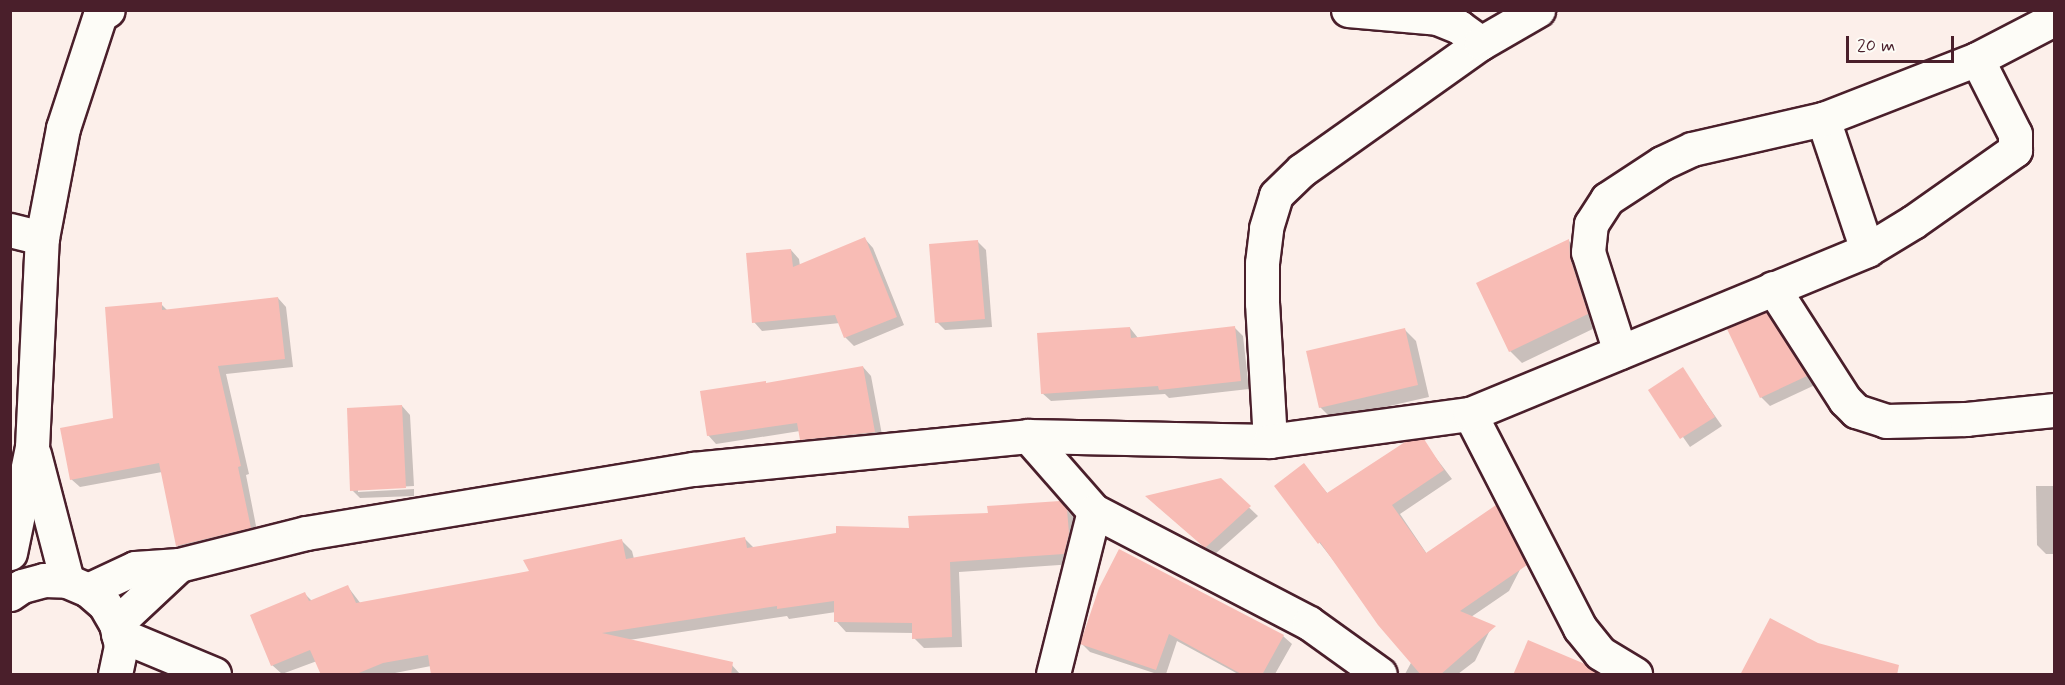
<!DOCTYPE html>
<html>
<head>
<meta charset="utf-8">
<style>
	body { margin:0 }
	#map { position:relative; width:2065px; height:685px; overflow:hidden; background:#fcefea; font-family:Mynerve,sans-serif }
	div>[style] { position:absolute }
	.shadow>* { inset:0; background:#0003 }
	.building>* { inset:0; background:#f8bcb5 }
	.roads { filter:drop-shadow(2px 0 #4a1f2b) drop-shadow(-2px 0 #4a1f2b) drop-shadow(0 2px #4a1f2b) drop-shadow(0 -2px #4a1f2b) }
	.minor>* { height:33px; margin:-16.5px; padding:0 16.5px; transform-origin:16.5px; border-radius:16.5px; background:#fdfcf7 }
	span { translate:-50% -50%; white-space:nowrap; text-align:center; line-height:1.15; -webkit-text-stroke:4.5px #fdfcf7; paint-order:stroke }
	.frame { position:absolute; inset:0; border:12px solid #4a1f2b; pointer-events:none }
	.scale { position:absolute; left:1846px; top:36px; width:108px; height:27px; box-sizing:border-box; border:3px solid #4a1f2b; border-top:0; padding-left:8px; font-size:18px; line-height:21px; white-space:nowrap; color:#4a1f2b; -webkit-text-stroke:4px #fdfcf7; paint-order:stroke }
</style>
</head>
<body>
<div id="map">
	<div class="shadow">
		<div style="clip-path:polygon(865px 239px,873px 248px,904px 325px,854px 346px,845px 337px,840px 323px,762px 331px,754px 322px,791px 250px,799px 259px,800px 266px)"></div>
		<div style="clip-path:polygon(977px 241px,986px 250px,992px 327px,945px 330px,937px 322px)"></div>
		<div style="clip-path:polygon(1569px 241px,1580px 252px,1599px 326px,1522px 363px,1510px 351px)"></div>
		<div style="clip-path:polygon(278px 298px,286px 307px,293px 367px,226px 374px,249px 474px,246px 475px,258px 536px,186px 554px,178px 546px,162px 472px,80px 487px,71px 479px,115px 419px,161px 304px,168px 311px)"></div>
		<div style="clip-path:polygon(1766px 314px,1774px 322px,1815px 385px,1770px 406px,1761px 397px)"></div>
		<div style="clip-path:polygon(1234px 327px,1243px 336px,1249px 389px,1169px 398px,1165px 394px,1051px 401px,1042px 393px,1130px 328px,1138px 338px)"></div>
		<div style="clip-path:polygon(1405px 330px,1416px 341px,1429px 397px,1332px 419px,1320px 407px)"></div>
		<div style="clip-path:polygon(863px 367px,871px 376px,883px 440px,810px 447px,801px 439px,800px 431px,716px 444px,708px 435px,767px 384px)"></div>
		<div style="clip-path:polygon(1682px 369px,1722px 426px,1690px 447px,1650px 390px)"></div>
		<div style="clip-path:polygon(402px 406px,410px 415px,414px 486px,358px 489px,358px 492px,414px 489px,414px 496px,360px 498px,352px 490px)"></div>
		<div style="clip-path:polygon(1423px 441px,1452px 479px,1400px 514px,1427px 554px,1495px 507px,1504px 515px,1526px 558px,1509px 591px,1471px 617px,1490px 630px,1475px 661px,1458px 674px,1405px 674px,1412px 661px,1276px 487px,1304px 465px,1328px 494px)"></div>
		<div style="clip-path:polygon(1220px 480px,1258px 516px,1214px 555px,1155px 504px)"></div>
		<div style="clip-path:polygon(2036px 486px,2054px 486px,2054px 554px,2046px 554px,2037px 545px)"></div>
		<div style="clip-path:polygon(1059px 502px,1077px 521px,1074px 564px,959px 572px,962px 647px,924px 648px,914px 638px,913px 633px,846px 632px,836px 621px,836px 612px,789px 619px,787px 616px,629px 640px,730px 663px,740px 674px,432px 674px,431px 666px,390px 674px,323px 674px,317px 661px,282px 674px,272px 665px,305px 594px,312px 601px,348px 587px,361px 604px,531px 573px,622px 541px,632px 551px,634px 559px,744px 538px,754px 548px,910px 529px)"></div>
		<div style="clip-path:polygon(1101px 589px,1283px 636px,1292px 644px,1275px 674px,1238px 674px,1177px 641px,1166px 674px,1157px 674px,1090px 652px,1082px 644px)"></div>
	</div>
	<div class="building">
		<div style="clip-path:polygon(865px 237px,897px 317px,844px 338px,835px 315px,752px 323px,746px 253px,791px 249px,793px 267px)"></div>
		<div style="clip-path:polygon(1569px 239px,1570px 258px,1588px 314px,1509px 352px,1476px 283px)"></div>
		<div style="clip-path:polygon(978px 240px,985px 319px,935px 323px,929px 244px)"></div>
		<div style="clip-path:polygon(278px 297px,285px 359px,218px 366px,241px 466px,238px 467px,251px 528px,176px 546px,159px 463px,70px 480px,60px 428px,113px 418px,105px 307px,162px 302px,162px 310px)"></div>
		<div style="clip-path:polygon(1766px 312px,1807px 376px,1760px 398px,1727px 329px)"></div>
		<div style="clip-path:polygon(1235px 326px,1241px 381px,1159px 390px,1158px 386px,1041px 394px,1037px 333px,1130px 327px,1131px 338px)"></div>
		<div style="clip-path:polygon(1405px 328px,1418px 385px,1319px 408px,1306px 351px)"></div>
		<div style="clip-path:polygon(863px 366px,875px 432px,800px 440px,797px 423px,707px 436px,700px 391px,766px 381px,766px 383px)"></div>
		<div style="clip-path:polygon(1683px 367px,1715px 417px,1680px 439px,1648px 390px)"></div>
		<div style="clip-path:polygon(402px 405px,406px 488px,350px 491px,347px 408px)"></div>
		<div style="clip-path:polygon(1424px 439px,1444px 470px,1392px 505px,1426px 553px,1496px 505px,1527px 565px,1460px 611px,1496px 626px,1440px 675px,1421px 675px,1378px 625px,1320px 542px,1318px 544px,1274px 486px,1304px 463px,1327px 493px,1405px 442px)"></div>
		<div style="clip-path:polygon(1221px 478px,1251px 506px,1205px 548px,1145px 496px)"></div>
		<div style="clip-path:polygon(1060px 501px,1067px 509px,1069px 533px,1064px 554px,950px 562px,952px 637px,912px 639px,912px 623px,834px 622px,834px 601px,777px 609px,777px 606px,602px 633px,733px 662px,731px 675px,431px 675px,428px 655px,383px 663px,354px 675px,321px 675px,310px 650px,271px 666px,250px 615px,305px 592px,309px 601px,348px 585px,356px 603px,529px 571px,523px 560px,622px 539px,626px 559px,745px 537px,747px 548px,836px 533px,836px 526px,909px 528px,908px 516px,988px 513px,987px 506px)"></div>
		<div style="clip-path:polygon(1119px 549px,1284px 635px,1262px 675px,1243px 675px,1169px 634px,1156px 670px,1080px 644px,1099px 588px)"></div>
		<div style="clip-path:polygon(1770px 618px,1818px 643px,1899px 665px,1897px 675px,1740px 675px)"></div>
		<div style="clip-path:polygon(1528px 640px,1585px 664px,1599px 675px,1513px 675px)"></div>
	</div>
	<div class="roads">
		<div class="minor">
			<div style="left:1348px;top:10px;width:89px;rotate:5.1deg"></div>
			<div style="left:1437px;top:18px;width:24px;rotate:22deg"></div>
			<div style="left:1459px;top:27px;width:27px;rotate:36deg"></div>
			<div style="left:1823px;top:119px;width:138px;rotate:71.4deg"></div>
			<div style="left:10px;top:230px;width:33px;rotate:14deg"></div>
			<div style="left:1773px;top:288px;width:133px;rotate:57.3deg"></div>
			<div style="left:1845px;top:400px;width:16px;rotate:45deg"></div>
			<div style="left:1856px;top:411px;width:32px;rotate:18deg"></div>
			<div style="left:1886px;top:421px;width:80px;rotate:-1.4deg"></div>
			<div style="left:1966px;top:419px;width:88px;rotate:-5.8deg"></div>
			<div style="left:1620px;top:352px;width:105px;rotate:-107.7deg"></div>
			<div style="left:1588px;top:252px;width:28px;rotate:-84deg"></div>
			<div style="left:1591px;top:224px;width:30px;rotate:-57deg"></div>
			<div style="left:1607px;top:199px;width:66px;rotate:-33.2deg"></div>
			<div style="left:1662px;top:163px;width:33px;rotate:-25deg"></div>
			<div style="left:1692px;top:149px;width:134px;rotate:-12.9deg"></div>
			<div style="left:1823px;top:119px;width:165px;rotate:-21.3deg"></div>
			<div style="left:1977px;top:59px;width:87px;rotate:-27.5deg"></div>
			<div style="left:1470px;top:414px;width:241px;rotate:62.8deg"></div>
			<div style="left:1580px;top:628px;width:32px;rotate:51deg"></div>
			<div style="left:1600px;top:653px;width:41px;rotate:31deg"></div>
			<div style="left:1028px;top:436px;width:100px;rotate:48.7deg"></div>
			<div style="left:1094px;top:511px;width:242px;rotate:27.5deg"></div>
			<div style="left:1309px;top:623px;width:87px;rotate:35.7deg"></div>
			<div style="left:1270px;top:441px;width:138px;rotate:-93.3deg"></div>
			<div style="left:1262px;top:303px;width:40px;rotate:-90deg"></div>
			<div style="left:1262px;top:263px;width:35px;rotate:-83deg"></div>
			<div style="left:1266px;top:228px;width:34px;rotate:-73deg"></div>
			<div style="left:1276px;top:195px;width:36px;rotate:-44deg"></div>
			<div style="left:1302px;top:170px;width:219px;rotate:-35.4deg"></div>
			<div style="left:1481px;top:43px;width:66px;rotate:-30.1deg"></div>
			<div style="left:34px;top:454px;width:131px;rotate:75.4deg"></div>
			<div style="left:10px;top:553px;width:108px;rotate:-78.3deg"></div>
			<div style="left:32px;top:447px;width:209px;rotate:-87.3deg"></div>
			<div style="left:42px;top:238px;width:112px;rotate:-79.2deg"></div>
			<div style="left:63px;top:128px;width:119px;rotate:-71.9deg"></div>
			<div style="left:100px;top:15px;width:9px;rotate:-32deg"></div>
			<div style="left:88px;top:590px;width:52px;rotate:-25.1deg"></div>
			<div style="left:135px;top:568px;width:44px;rotate:-3.9deg"></div>
			<div style="left:179px;top:565px;width:131px;rotate:-14.1deg"></div>
			<div style="left:306px;top:533px;width:392px;rotate:-9.4deg"></div>
			<div style="left:693px;top:469px;width:337px;rotate:-5.6deg"></div>
			<div style="left:1028px;top:436px;width:242px;rotate:1.2deg"></div>
			<div style="left:1270px;top:441px;width:202px;rotate:-7.7deg"></div>
			<div style="left:1470px;top:414px;width:430px;rotate:-22.4deg"></div>
			<div style="left:1867px;top:250px;width:54px;rotate:-31.3deg"></div>
			<div style="left:1913px;top:222px;width:125px;rotate:-35.2deg"></div>
			<div style="left:2015px;top:150px;width:16px;rotate:-90deg"></div>
			<div style="left:2015px;top:134px;width:84px;rotate:-116.9deg"></div>
			<div style="left:10px;top:594px;width:14px;rotate:-34deg"></div>
			<div style="left:22px;top:586px;width:23px;rotate:-15deg"></div>
			<div style="left:44px;top:580px;width:23px;rotate:2deg"></div>
			<div style="left:67px;top:581px;width:23px;rotate:23deg"></div>
			<div style="left:88px;top:590px;width:23px;rotate:41deg"></div>
			<div style="left:105px;top:605px;width:22px;rotate:60deg"></div>
			<div style="left:116px;top:624px;width:23px;rotate:77deg"></div>
			<div style="left:121px;top:646px;width:29px;rotate:102deg"></div>
			<div style="left:116px;top:624px;width:86px;rotate:-43.1deg"></div>
			<div style="left:118px;top:634px;width:104px;rotate:22.6deg"></div>
			<div style="left:1053px;top:674px;width:168px;rotate:-75.9deg"></div>
		</div>
	</div>
	<div class="frame"></div>
	<div class="scale">20 m</div>
</div>
</body>
</html>
